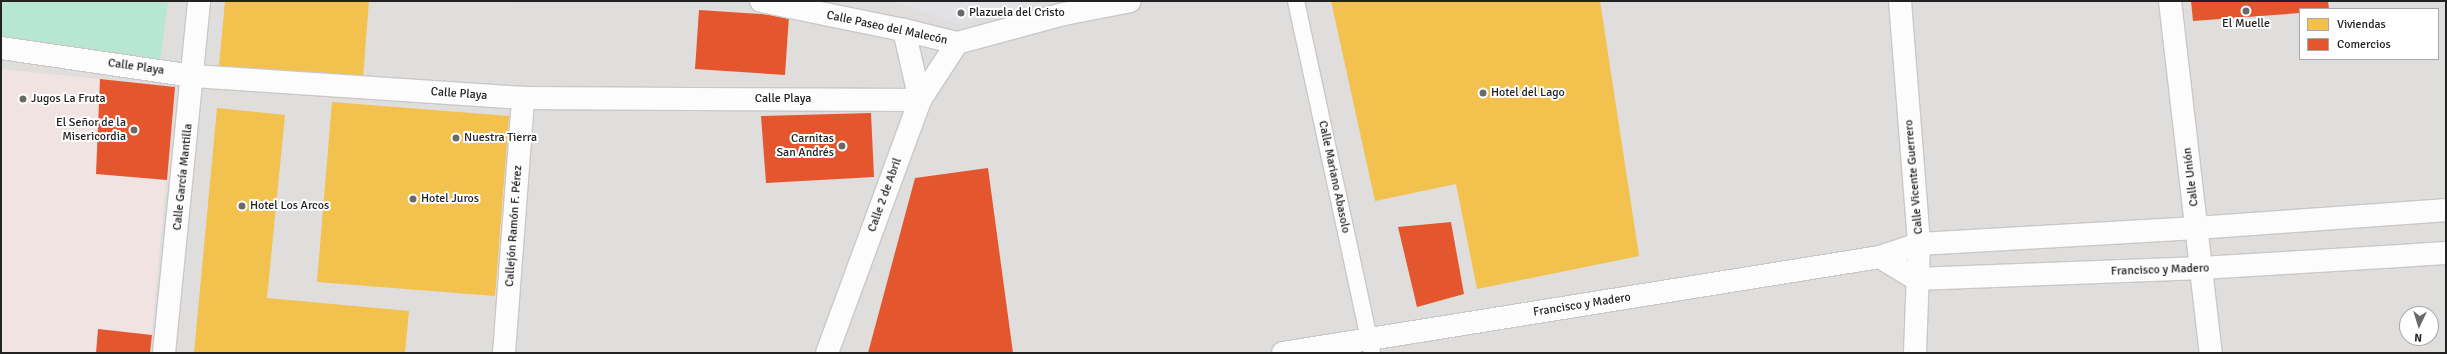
<!DOCTYPE html>
<html>
<head>
<meta charset="utf-8">
<style>
	body { margin:0 }
	#map { position:relative; width:2447px; height:354px; overflow:hidden; background:#f0eeeb; font-family:Signika,sans-serif }
	div>[style] { position:absolute }
	.residential>* { inset:0; background:#dfdedc }
	.commercial>* { inset:0; background:#f1e3e1 }
	.pitch>* { inset:0; background:#b7e6d2 }
	.parking>* { inset:0; background:#e0dfde }
	.plaza>* { inset:0; background:#e2e1e5 }
	.homes>* { inset:0; background:#f2c14e }
	.shops>* { inset:0; background:#e4572e }
	.roads { filter:drop-shadow(1px 0 #c9c8c7) drop-shadow(-1px 0 #c9c8c7) drop-shadow(0 1px #c9c8c7) drop-shadow(0 -1px #c9c8c7) }
	.lane>* { height:16px; margin:-8px; padding:0 8px; transform-origin:8px; border-radius:8px; background:#fdfcfc }
	.street>* { height:22px; margin:-11px; padding:0 11px; transform-origin:11px; border-radius:11px; background:#fdfcfc }
	.dots>* { width:11px; height:11px; translate:-50% -50%; box-sizing:border-box; border:2px solid #fff; border-radius:50% }
	span { translate:-50% -50%; white-space:nowrap; text-align:center; line-height:1.15; -webkit-text-stroke:4px #fff; paint-order:stroke }
	.poi-label { font-size:12px; color:#222 }
	.left { translate:0 -50%; text-align:left }
	.right { translate:-100% -50%; text-align:right }
	.street-label { font-size:12px; color:#222 }
	.frame { position:absolute; inset:0; border:2px solid #222; pointer-events:none }
	.legend { position:absolute; left:2299px; top:8px; width:140px; height:52px; box-sizing:border-box; background:#fff; border:1px solid #a7a7a7; margin:0; padding:5px 7px; list-style:none; font-size:12px; color:#222 }
	.legend li { display:flex; align-items:center; gap:8px; height:20px }
	.legend b { width:20px; border:1px solid #a7a7a7 }
	.north { position:absolute; left:2399px; top:306px; width:40px; height:40px; box-sizing:border-box; background:#fff; border:1px solid #a7a7a7; border-radius:50%; rotate:184deg; font-size:11px; font-weight:700; line-height:16px; text-align:center; color:#222 }
	.north::after { content:''; display:block; margin:auto; width:14px; height:18px; background:#6a6968; clip-path:polygon(50% 0,100% 100%,50% 72%,0 100%) }
</style>
</head>
<body>
<div id="map">
	<div class="residential">
		<div style="clip-path:polygon(evenodd,1px 1px,2446px 1px,2446px 353px,1px 353px,1px 1px,2300px 9px,2438px 9px,2438px 59px,2300px 59px,2300px 9px,1px 1px,2407px 314px,2431px 314px,2431px 338px,2407px 338px,2407px 314px)"></div>
	</div>
	<div class="commercial">
		<div style="clip-path:polygon(1px 69px,175px 87px,150px 353px,1px 353px)"></div>
	</div>
	<div class="pitch">
		<div style="clip-path:polygon(1px 1px,168px 1px,160px 62px,1px 39px)"></div>
	</div>
	<div class="parking">
		<div style="clip-path:polygon(377px 1px,513px 1px,505px 88px,371px 76px)"></div>
	</div>
	<div class="plaza">
		<div style="clip-path:polygon(892px 1px,1036px 1px,959px 24px)"></div>
	</div>
	<div class="homes">
		<div style="clip-path:polygon(225px 1px,369px 1px,363px 77px,219px 66px)"></div>
		<div style="clip-path:polygon(1331px 1px,1600px 1px,1639px 256px,1477px 289px,1456px 184px,1375px 201px)"></div>
		<div style="clip-path:polygon(332px 102px,509px 116px,495px 296px,317px 282px)"></div>
		<div style="clip-path:polygon(217px 108px,285px 115px,267px 298px,409px 311px,405px 353px,194px 353px)"></div>
	</div>
	<div class="shops">
		<div style="clip-path:polygon(2191px 1px,2328px 1px,2329px 9px,2300px 9px,2300px 13px,2193px 21px)"></div>
		<div style="clip-path:polygon(699px 10px,789px 16px,785px 75px,695px 69px)"></div>
		<div style="clip-path:polygon(100px 79px,175px 87px,167px 180px,96px 174px)"></div>
		<div style="clip-path:polygon(871px 113px,874px 177px,766px 183px,761px 116px)"></div>
		<div style="clip-path:polygon(988px 168px,1013px 353px,868px 353px,915px 178px)"></div>
		<div style="clip-path:polygon(1451px 222px,1464px 294px,1417px 307px,1398px 227px)"></div>
		<div style="clip-path:polygon(98px 329px,152px 335px,150px 353px,96px 353px)"></div>
	</div>
	<div class="roads">
		<div class="lane">
			<div style="left:1296px;top:1px;width:360px;rotate:77.8deg"></div>
		</div>
		<div class="street">
			<div style="left:761px;top:1px;width:146px;rotate:11.5deg"></div>
			<div style="left:904px;top:30px;width:55px;rotate:13.8deg"></div>
			<div style="left:957px;top:43px;width:111px;rotate:-15.2deg"></div>
			<div style="left:1064px;top:14px;width:67px;rotate:-11.1deg"></div>
			<div style="left:1900px;top:1px;width:244px;rotate:85.5deg"></div>
			<div style="left:1919px;top:244px;width:109px;rotate:92.1deg"></div>
			<div style="left:2170px;top:1px;width:354px;rotate:83.4deg"></div>
			<div style="left:1px;top:48px;width:194px;rotate:8.3deg"></div>
			<div style="left:193px;top:76px;width:331px;rotate:3.8deg"></div>
			<div style="left:523px;top:98px;width:397px;rotate:0.3deg"></div>
			<div style="left:920px;top:100px;width:72px;rotate:-102.9deg"></div>
			<div style="left:1880px;top:257px;width:42px;rotate:31.4deg"></div>
			<div style="left:1916px;top:279px;width:286px;rotate:-2.2deg"></div>
			<div style="left:2202px;top:268px;width:244px;rotate:-3.5deg"></div>
			<div style="left:164px;top:353px;width:354px;rotate:-84.3deg"></div>
			<div style="left:504px;top:353px;width:256px;rotate:-85.7deg"></div>
			<div style="left:827px;top:353px;width:270px;rotate:-69.8deg"></div>
			<div style="left:920px;top:100px;width:68px;rotate:-57deg"></div>
			<div style="left:1283px;top:353px;width:605px;rotate:-9.14deg"></div>
			<div style="left:1880px;top:257px;width:41px;rotate:-18.4deg"></div>
			<div style="left:1919px;top:244px;width:278px;rotate:-3.3deg"></div>
			<div style="left:2197px;top:228px;width:250px;rotate:-4.1deg"></div>
		</div>
	</div>
	<div class="dots">
		<div style="left:2246px;top:11px;background:#6a6968"></div>
		<div style="left:961px;top:13px;background:#6a6968"></div>
		<div style="left:1483px;top:93px;background:#6a6968"></div>
		<div style="left:23px;top:99px;background:#6a6968"></div>
		<div style="left:134px;top:130px;background:#6a6968"></div>
		<div style="left:456px;top:138px;background:#6a6968"></div>
		<div style="left:842px;top:146px;background:#6a6968"></div>
		<div style="left:413px;top:199px;background:#6a6968"></div>
		<div style="left:242px;top:206px;background:#6a6968"></div>
	</div>
	<div class="poi-label">
		<span class="left" style="left:969px;top:13px">Plazuela del Cristo</span>
		<span style="left:2246px;top:24px">El Muelle</span>
		<span class="left" style="left:1491px;top:93px">Hotel del Lago</span>
		<span class="left" style="left:31px;top:99px">Jugos La Fruta</span>
		<span class="right" style="left:126px;top:130px">El Señor de la<br>Misericordia</span>
		<span class="left" style="left:464px;top:138px">Nuestra Tierra</span>
		<span class="right" style="left:834px;top:146px">Carnitas<br>San Andrés</span>
		<span class="left" style="left:421px;top:199px">Hotel Juros</span>
		<span class="left" style="left:250px;top:206px">Hotel Los Arcos</span>
	</div>
	<div class="street-label">
		<span style="left:887px;top:28px;rotate:12deg">Calle Paseo del Malecón</span>
		<span style="left:136px;top:67px;rotate:8deg">Calle Playa</span>
		<span style="left:459px;top:94px;rotate:4deg">Calle Playa</span>
		<span style="left:783px;top:99px">Calle Playa</span>
		<span style="left:183px;top:177px;rotate:-84deg">Calle García Mantilla</span>
		<span style="left:1334px;top:177px;rotate:78deg">Calle Mariano Abasolo</span>
		<span style="left:1914px;top:177px;rotate:-95deg">Calle Vicente Guerrero</span>
		<span style="left:2191px;top:177px;rotate:-97deg">Calle Unión</span>
		<span style="left:885px;top:195px;rotate:-70deg">Calle 2 de Abril</span>
		<span style="left:514px;top:226px;rotate:-86deg">Callejón Ramón F. Pérez</span>
		<span style="left:2160px;top:270px;rotate:-2deg">Francisco y Madero</span>
		<span style="left:1582px;top:305px;rotate:-9deg">Francisco y Madero</span>
	</div>
	<div class="frame"></div>
	<ul class="legend">
	<li><b style="height:11px;background:#f2c14e"></b>Viviendas</li>
	<li><b style="height:11px;background:#e4572e"></b>Comercios</li>
	</ul>
	<div class="north">N</div>
</div>
</body>
</html>
